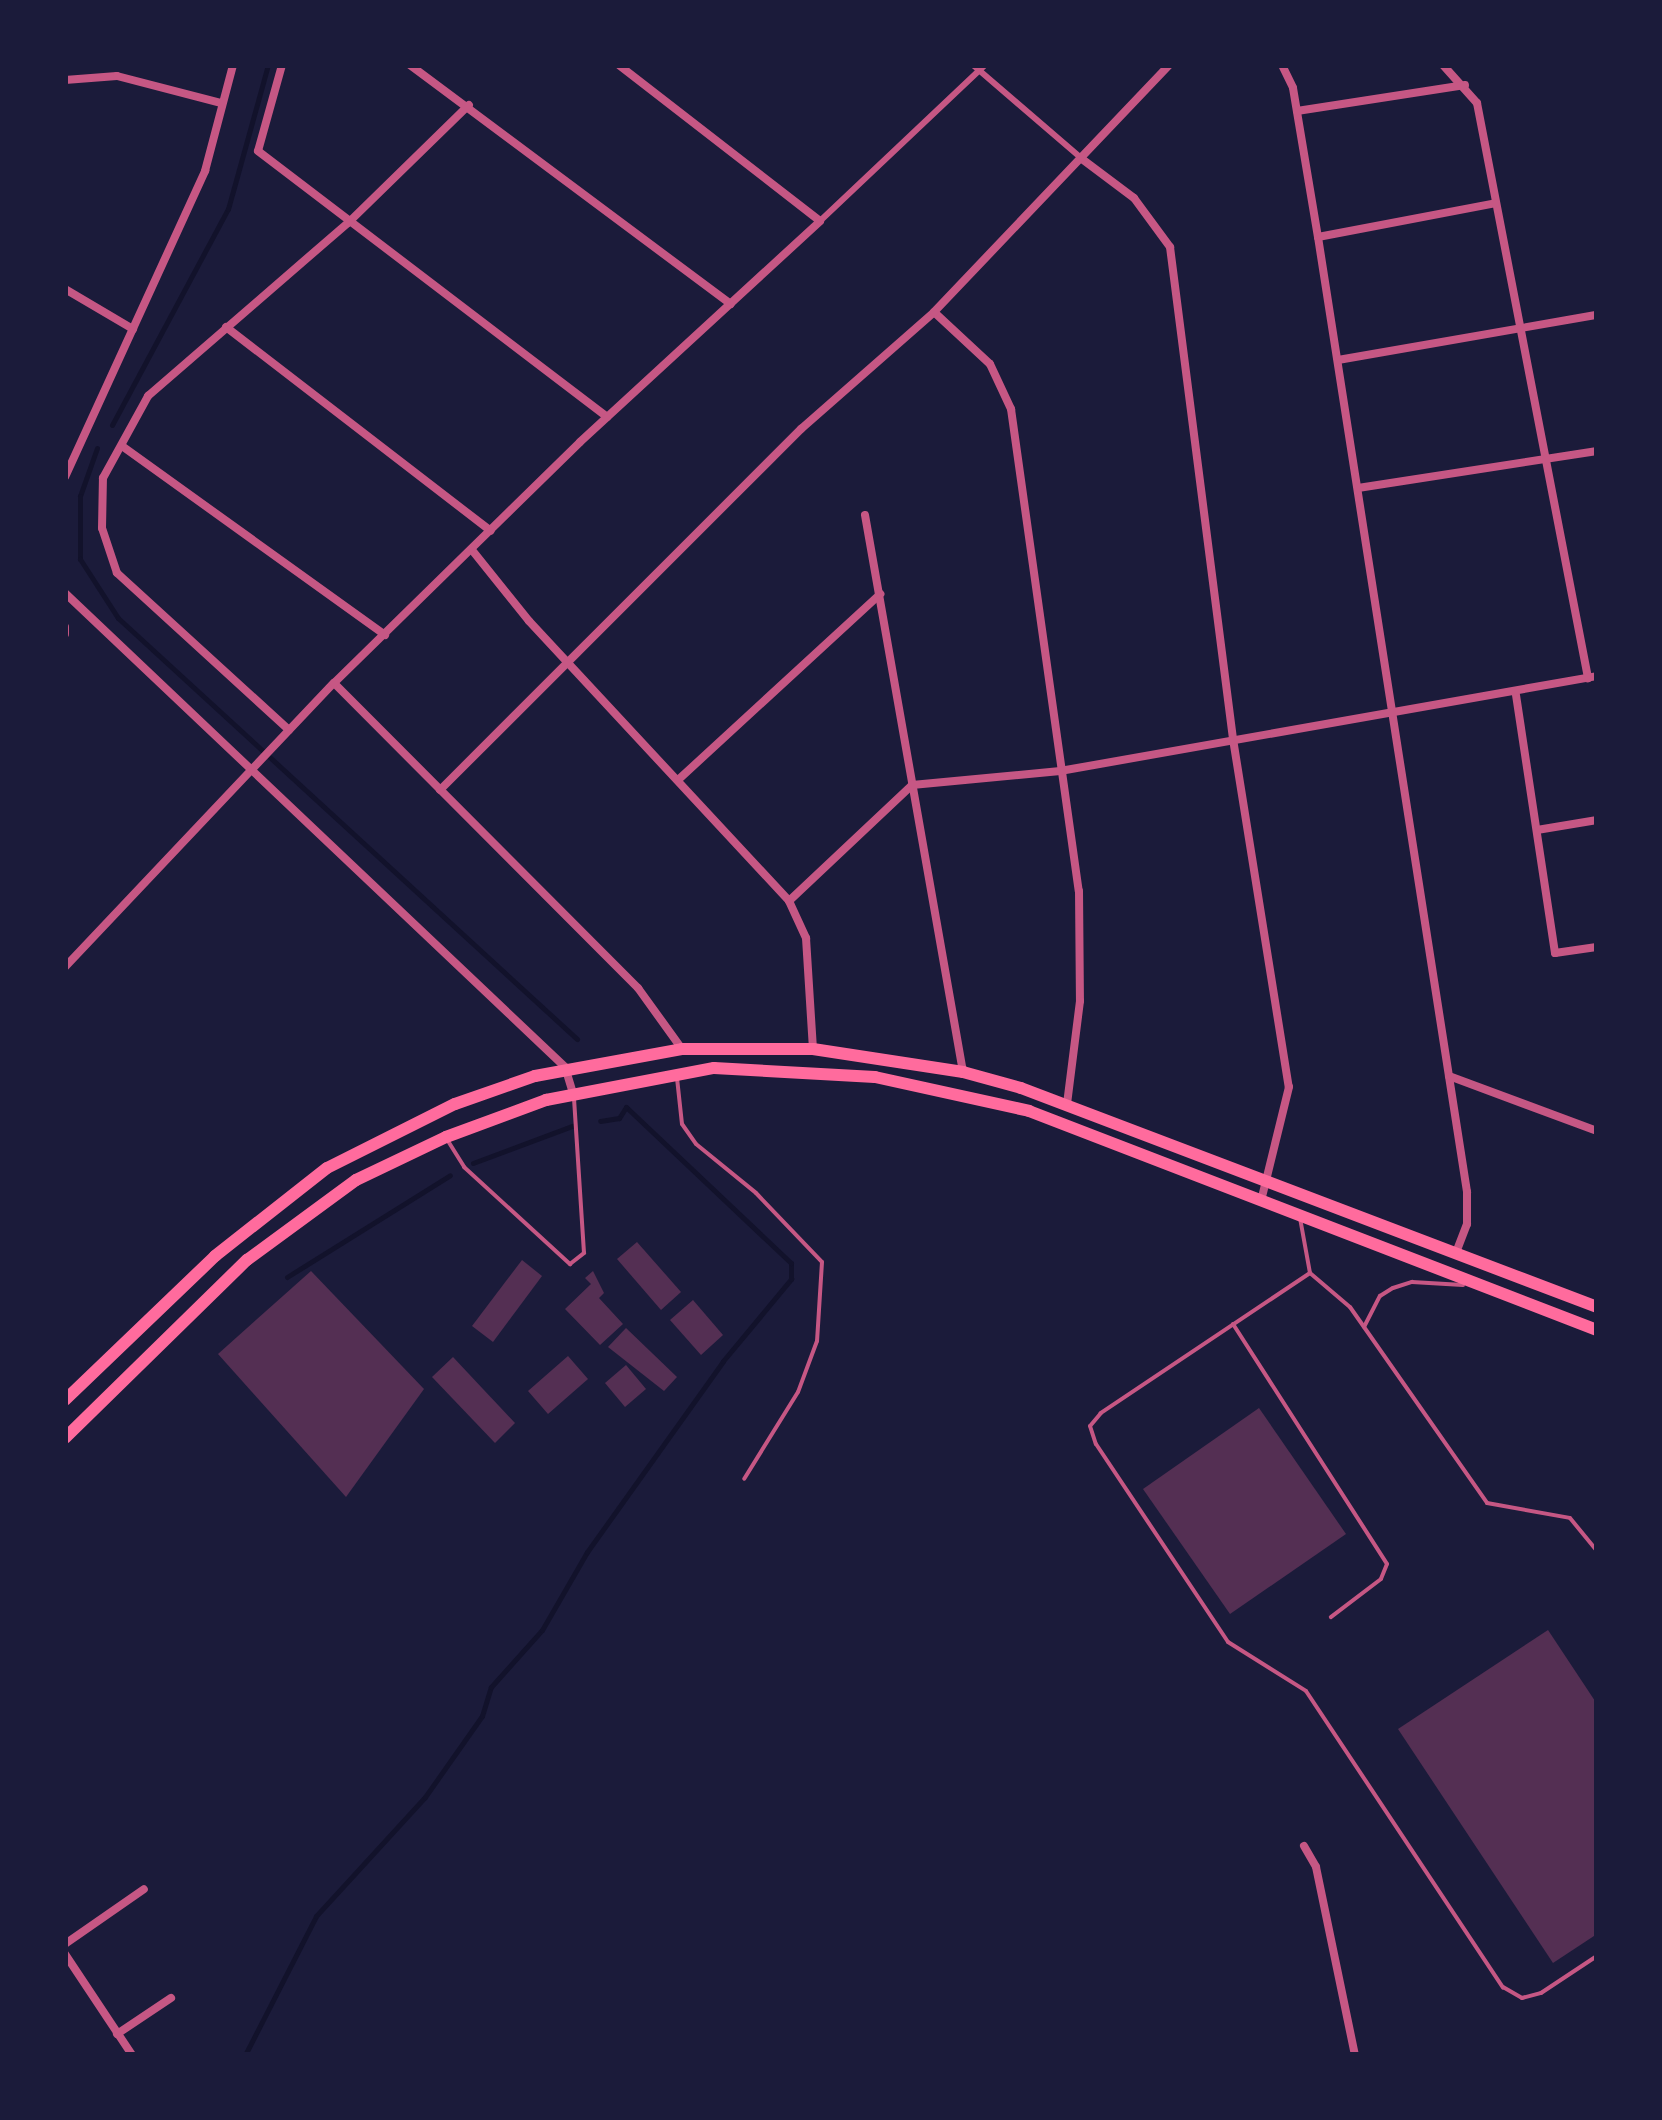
<!DOCTYPE html>
<html>
<head>
<meta charset="utf-8">
<style>
	body { margin:0 }
	#map { position:relative; width:1662px; height:2120px; overflow:hidden; background:#1b1b3a; font-family:Mulish,sans-serif }
	div>[style] { position:absolute }
	.stream>* { height:5px; margin:-2.5px; padding:0 2.5px; transform-origin:2.5px; border-radius:2.5px; background:#12122b }
	.building>* { inset:0; background:#542f53 }
	.service>* { height:4px; margin:-2px; padding:0 2px; transform-origin:2px; border-radius:2px; background:#c65784 }
	.pedestrian>* { height:6px; margin:-3px; padding:0 3px; transform-origin:3px; border-radius:3px; background:#c65784 }
	.minor>* { height:8px; margin:-4px; padding:0 4px; transform-origin:4px; border-radius:4px; background:#c65784 }
	.trunk>* { height:12px; margin:-6px; padding:0 6px; transform-origin:6px; border-radius:6px; background:#ff6b9d }
	span { translate:-50% -50%; white-space:nowrap; text-align:center; line-height:1.15; -webkit-text-stroke:8px #1b1b3a; paint-order:stroke }
	.frame { position:absolute; inset:0; border:68px solid #1b1b3a; pointer-events:none }
</style>
</head>
<body>
<div id="map">
	<div class="stream">
		<div style="left:112px;top:425px;width:245px;rotate:-61.8deg"></div>
		<div style="left:228px;top:209px;width:149px;rotate:-74.5deg"></div>
		<div style="left:97px;top:448px;width:51px;rotate:109.5deg"></div>
		<div style="left:80px;top:496px;width:63px;rotate:90deg"></div>
		<div style="left:80px;top:559px;width:70px;rotate:57.2deg"></div>
		<div style="left:118px;top:618px;width:623px;rotate:42.53deg"></div>
		<div style="left:473px;top:1163px;width:106px;rotate:-20.5deg"></div>
		<div style="left:287px;top:1277px;width:192px;rotate:-32deg"></div>
		<div style="left:245px;top:2055px;width:156px;rotate:-62.9deg"></div>
		<div style="left:316px;top:1916px;width:161px;rotate:-47.5deg"></div>
		<div style="left:425px;top:1797px;width:99px;rotate:-54.9deg"></div>
		<div style="left:482px;top:1716px;width:30px;rotate:-73deg"></div>
		<div style="left:491px;top:1687px;width:76px;rotate:-48.2deg"></div>
		<div style="left:542px;top:1630px;width:90px;rotate:-60deg"></div>
		<div style="left:587px;top:1552px;width:234px;rotate:-54.5deg"></div>
		<div style="left:723px;top:1361px;width:107px;rotate:-50.3deg"></div>
		<div style="left:791px;top:1279px;width:16px;rotate:-90deg"></div>
		<div style="left:791px;top:1263px;width:227px;rotate:-136.6deg"></div>
		<div style="left:626px;top:1107px;width:13px;rotate:122deg"></div>
		<div style="left:619px;top:1118px;width:19px;rotate:171deg"></div>
	</div>
	<div class="building">
		<div style="clip-path:polygon(637px 1242px,681px 1292px,661px 1310px,617px 1259px)"></div>
		<div style="clip-path:polygon(522px 1260px,542px 1276px,493px 1342px,472px 1326px)"></div>
		<div style="clip-path:polygon(311px 1271px,424px 1389px,346px 1497px,218px 1354px)"></div>
		<div style="clip-path:polygon(593px 1271px,604px 1293px,599px 1298px,623px 1324px,600px 1345px,565px 1309px,591px 1284px,585px 1278px)"></div>
		<div style="clip-path:polygon(693px 1300px,723px 1335px,701px 1355px,670px 1320px)"></div>
		<div style="clip-path:polygon(626px 1328px,677px 1377px,664px 1391px,608px 1347px)"></div>
		<div style="clip-path:polygon(568px 1356px,588px 1379px,548px 1414px,528px 1391px)"></div>
		<div style="clip-path:polygon(453px 1357px,515px 1423px,495px 1443px,432px 1377px)"></div>
		<div style="clip-path:polygon(626px 1365px,646px 1389px,625px 1407px,605px 1383px)"></div>
		<div style="clip-path:polygon(1259px 1408px,1346px 1534px,1230px 1614px,1143px 1489px)"></div>
		<div style="clip-path:polygon(1548px 1630px,1597px 1704px,1597px 1934px,1553px 1963px,1398px 1729px)"></div>
	</div>
	<div class="service">
		<div style="left:677px;top:1078px;width:46px;rotate:83.8deg"></div>
		<div style="left:682px;top:1124px;width:24px;rotate:55deg"></div>
		<div style="left:696px;top:1144px;width:77px;rotate:39.2deg"></div>
		<div style="left:756px;top:1193px;width:95px;rotate:46.3deg"></div>
		<div style="left:822px;top:1262px;width:79px;rotate:93.6deg"></div>
		<div style="left:817px;top:1341px;width:54px;rotate:110.4deg"></div>
		<div style="left:798px;top:1392px;width:102px;rotate:121.8deg"></div>
		<div style="left:448px;top:1141px;width:31px;rotate:58deg"></div>
		<div style="left:464px;top:1167px;width:144px;rotate:42.5deg"></div>
		<div style="left:570px;top:1264px;width:18px;rotate:-38deg"></div>
		<div style="left:584px;top:1253px;width:155px;rotate:-93.7deg"></div>
		<div style="left:1300px;top:1218px;width:56px;rotate:79.7deg"></div>
		<div style="left:1310px;top:1273px;width:52px;rotate:40.4deg"></div>
		<div style="left:1350px;top:1307px;width:239px;rotate:55deg"></div>
		<div style="left:1487px;top:1503px;width:84px;rotate:10.2deg"></div>
		<div style="left:1570px;top:1518px;width:43px;rotate:50.7deg"></div>
		<div style="left:1310px;top:1273px;width:252px;rotate:146.2deg"></div>
		<div style="left:1101px;top:1413px;width:17px;rotate:130deg"></div>
		<div style="left:1090px;top:1426px;width:19px;rotate:72deg"></div>
		<div style="left:1096px;top:1444px;width:238px;rotate:56.3deg"></div>
		<div style="left:1228px;top:1642px;width:92px;rotate:32.1deg"></div>
		<div style="left:1306px;top:1691px;width:356px;rotate:56.4deg"></div>
		<div style="left:1503px;top:1987px;width:22px;rotate:30deg"></div>
		<div style="left:1522px;top:1998px;width:20px;rotate:-15deg"></div>
		<div style="left:1541px;top:1993px;width:67px;rotate:-33.5deg"></div>
		<div style="left:1233px;top:1324px;width:285px;rotate:57.3deg"></div>
		<div style="left:1387px;top:1564px;width:16px;rotate:112deg"></div>
		<div style="left:1381px;top:1579px;width:63px;rotate:142.8deg"></div>
		<div style="left:1364px;top:1327px;width:35px;rotate:-63deg"></div>
		<div style="left:1380px;top:1296px;width:15px;rotate:-32deg"></div>
		<div style="left:1393px;top:1288px;width:20px;rotate:-18deg"></div>
		<div style="left:1412px;top:1282px;width:51px;rotate:3.4deg"></div>
	</div>
	<div class="pedestrian">
		<div style="left:973px;top:65px;width:143px;rotate:40.7deg"></div>
		<div style="left:820px;top:221px;width:227px;rotate:-43.4deg"></div>
	</div>
	<div class="minor">
		<div style="left:282px;top:65px;width:89px;rotate:105.6deg"></div>
		<div style="left:258px;top:151px;width:439px;rotate:37.3deg"></div>
		<div style="left:410px;top:65px;width:400px;rotate:36.7deg"></div>
		<div style="left:1282px;top:65px;width:25px;rotate:64deg"></div>
		<div style="left:1293px;top:88px;width:151px;rotate:80.5deg"></div>
		<div style="left:1318px;top:237px;width:967px;rotate:81.13deg"></div>
		<div style="left:1467px;top:1192px;width:32px;rotate:90deg"></div>
		<div style="left:1467px;top:1224px;width:30px;rotate:111deg"></div>
		<div style="left:1443px;top:65px;width:51px;rotate:48.2deg"></div>
		<div style="left:1477px;top:103px;width:586px;rotate:79.07deg"></div>
		<div style="left:65px;top:80px;width:52px;rotate:-4.4deg"></div>
		<div style="left:117px;top:76px;width:107px;rotate:14.6deg"></div>
		<div style="left:1297px;top:111px;width:170px;rotate:-8.8deg"></div>
		<div style="left:1082px;top:159px;width:65px;rotate:36.9deg"></div>
		<div style="left:1134px;top:198px;width:61px;rotate:53.7deg"></div>
		<div style="left:1170px;top:247px;width:496px;rotate:82.7deg"></div>
		<div style="left:1233px;top:739px;width:352px;rotate:80.9deg"></div>
		<div style="left:1289px;top:1087px;width:117px;rotate:103.8deg"></div>
		<div style="left:1318px;top:237px;width:181px;rotate:-10.8deg"></div>
		<div style="left:65px;top:289px;width:79px;rotate:30.5deg"></div>
		<div style="left:934px;top:312px;width:76px;rotate:42.9deg"></div>
		<div style="left:990px;top:364px;width:50px;rotate:65deg"></div>
		<div style="left:1011px;top:409px;width:487px;rotate:82deg"></div>
		<div style="left:1079px;top:891px;width:110px;rotate:89.5deg"></div>
		<div style="left:1080px;top:1001px;width:104px;rotate:97.2deg"></div>
		<div style="left:226px;top:327px;width:334px;rotate:37.6deg"></div>
		<div style="left:1338px;top:360px;width:263px;rotate:-9.9deg"></div>
		<div style="left:122px;top:446px;width:324px;rotate:35.7deg"></div>
		<div style="left:65px;top:477px;width:337px;rotate:-65.4deg"></div>
		<div style="left:205px;top:171px;width:110px;rotate:-75.2deg"></div>
		<div style="left:1358px;top:488px;width:242px;rotate:-8.8deg"></div>
		<div style="left:865px;top:515px;width:566px;rotate:80.02deg"></div>
		<div style="left:472px;top:550px;width:91px;rotate:51.2deg"></div>
		<div style="left:529px;top:621px;width:382px;rotate:47.1deg"></div>
		<div style="left:789px;top:901px;width:41px;rotate:65.3deg"></div>
		<div style="left:806px;top:938px;width:111px;rotate:86.4deg"></div>
		<div style="left:65px;top:593px;width:689px;rotate:43.47deg"></div>
		<div style="left:565px;top:1067px;width:27px;rotate:73deg"></div>
		<div style="left:65px;top:627px;width:7px;rotate:90deg"></div>
		<div style="left:334px;top:683px;width:431px;rotate:45.1deg"></div>
		<div style="left:638px;top:988px;width:75px;rotate:54.2deg"></div>
		<div style="left:1516px;top:695px;width:261px;rotate:81.4deg"></div>
		<div style="left:1555px;top:953px;width:42px;rotate:-8.1deg"></div>
		<div style="left:289px;top:730px;width:233px;rotate:-137.6deg"></div>
		<div style="left:117px;top:573px;width:47px;rotate:-108.4deg"></div>
		<div style="left:102px;top:528px;width:50px;rotate:-88.9deg"></div>
		<div style="left:103px;top:478px;width:94px;rotate:-61.2deg"></div>
		<div style="left:148px;top:396px;width:264px;rotate:-40.9deg"></div>
		<div style="left:348px;top:223px;width:169px;rotate:-44.3deg"></div>
		<div style="left:678px;top:780px;width:275px;rotate:-42.6deg"></div>
		<div style="left:440px;top:790px;width:511px;rotate:-45deg"></div>
		<div style="left:801px;top:429px;width:177px;rotate:-41.3deg"></div>
		<div style="left:934px;top:312px;width:341px;rotate:-46.4deg"></div>
		<div style="left:1537px;top:830px;width:61px;rotate:-9.5deg"></div>
		<div style="left:789px;top:901px;width:169px;rotate:-43.3deg"></div>
		<div style="left:912px;top:785px;width:149px;rotate:-5.4deg"></div>
		<div style="left:1060px;top:771px;width:545px;rotate:-10.03deg"></div>
		<div style="left:65px;top:967px;width:391px;rotate:-46.6deg"></div>
		<div style="left:334px;top:683px;width:344px;rotate:-44.4deg"></div>
		<div style="left:580px;top:442px;width:326px;rotate:-42.6deg"></div>
		<div style="left:820px;top:221px;width:254px;rotate:-142.2deg"></div>
		<div style="left:1449px;top:1076px;width:158px;rotate:20.4deg"></div>
		<div style="left:1304px;top:1846px;width:24px;rotate:60deg"></div>
		<div style="left:1316px;top:1867px;width:192px;rotate:78.3deg"></div>
		<div style="left:65px;top:1944px;width:96px;rotate:-34.8deg"></div>
		<div style="left:65px;top:1954px;width:121px;rotate:56.4deg"></div>
		<div style="left:117px;top:2034px;width:65px;rotate:-33.7deg"></div>
	</div>
	<div class="trunk">
		<div style="left:65px;top:1400px;width:208px;rotate:-43.8deg"></div>
		<div style="left:215px;top:1256px;width:142px;rotate:-38.2deg"></div>
		<div style="left:327px;top:1168px;width:143px;rotate:-26.6deg"></div>
		<div style="left:455px;top:1104px;width:85px;rotate:-19.3deg"></div>
		<div style="left:535px;top:1076px;width:149px;rotate:-10.4deg"></div>
		<div style="left:682px;top:1049px;width:131px"></div>
		<div style="left:813px;top:1049px;width:152px;rotate:8.7deg"></div>
		<div style="left:963px;top:1072px;width:60px;rotate:15.4deg"></div>
		<div style="left:1021px;top:1088px;width:616px;rotate:20.82deg"></div>
		<div style="left:65px;top:1438px;width:255px;rotate:-44.4deg"></div>
		<div style="left:247px;top:1260px;width:135px;rotate:-36.3deg"></div>
		<div style="left:356px;top:1180px;width:100px;rotate:-25.5deg"></div>
		<div style="left:446px;top:1137px;width:107px;rotate:-20.3deg"></div>
		<div style="left:546px;top:1100px;width:171px;rotate:-10.8deg"></div>
		<div style="left:714px;top:1068px;width:161px;rotate:3.2deg"></div>
		<div style="left:875px;top:1077px;width:158px;rotate:12.4deg"></div>
		<div style="left:1029px;top:1111px;width:609px;rotate:21.08deg"></div>
	</div>
	<div class="frame"></div>
</div>
</body>
</html>
